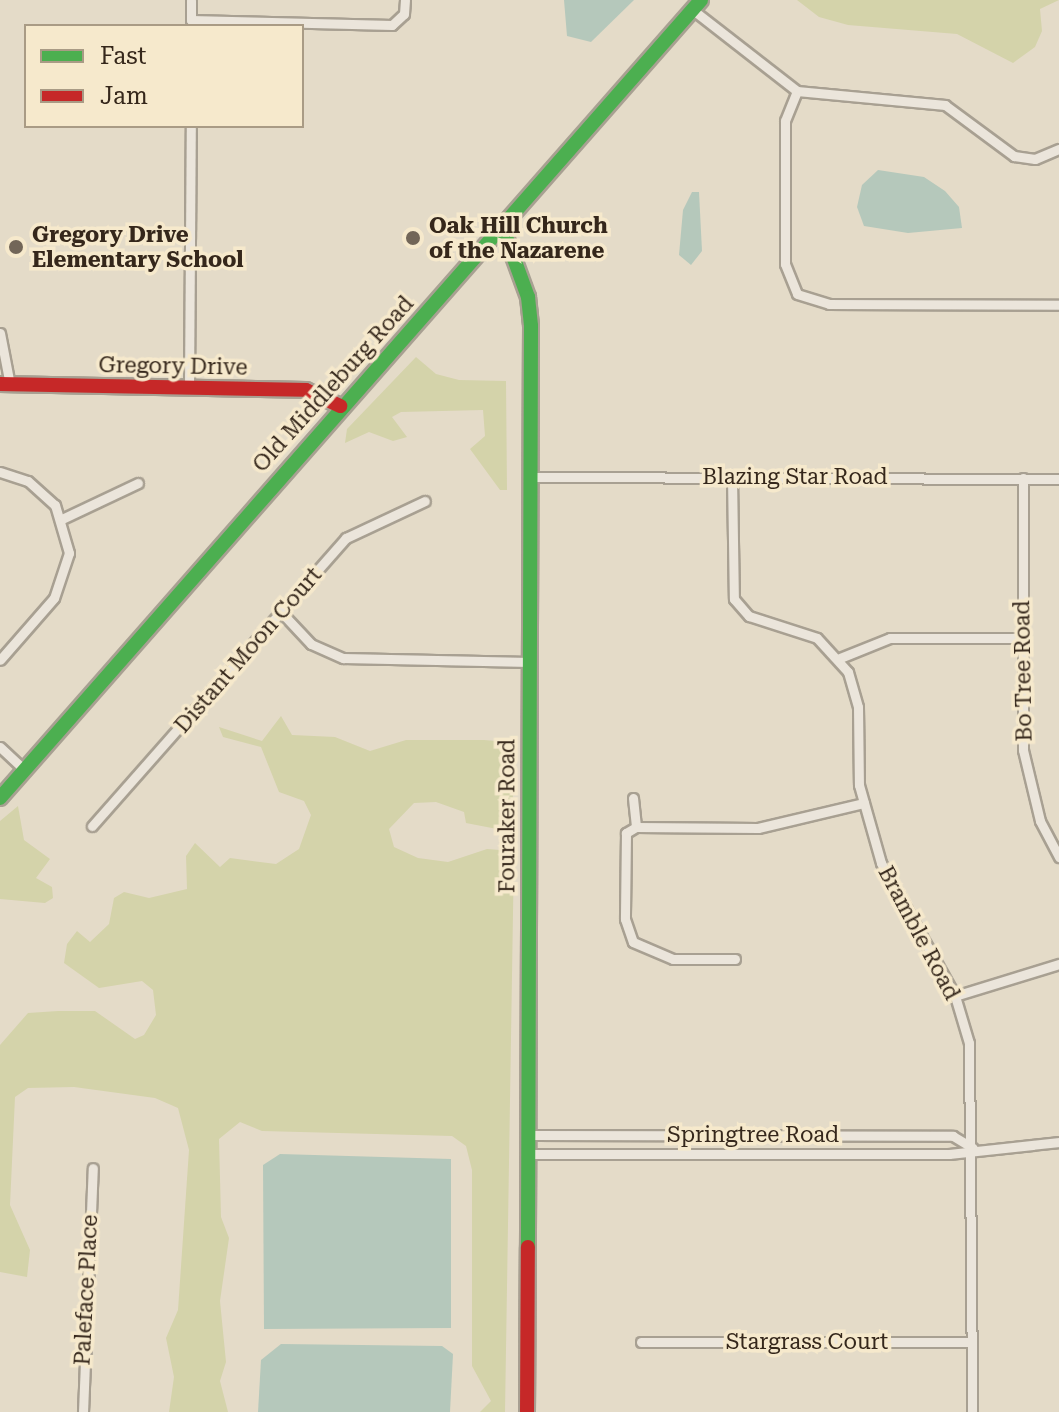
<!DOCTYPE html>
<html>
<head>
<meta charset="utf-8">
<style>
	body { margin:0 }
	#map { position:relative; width:1059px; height:1412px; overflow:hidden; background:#e4dbc8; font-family:"Roboto Serif",serif }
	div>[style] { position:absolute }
	.green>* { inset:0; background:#d4d3aa }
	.water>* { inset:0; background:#b5c8bb }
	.roads { filter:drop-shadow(2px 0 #a8a092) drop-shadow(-2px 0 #a8a092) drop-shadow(0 2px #a8a092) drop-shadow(0 -2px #a8a092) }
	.street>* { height:9px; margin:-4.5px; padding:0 4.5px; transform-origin:4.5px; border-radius:4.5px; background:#ebe5db }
	.fast>* { height:14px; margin:-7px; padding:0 7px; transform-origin:7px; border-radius:7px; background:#4caf50 }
	.jam>* { height:14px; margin:-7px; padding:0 7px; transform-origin:7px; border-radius:7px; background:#c62828 }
	.dots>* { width:22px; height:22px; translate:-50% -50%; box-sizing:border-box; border:4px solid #f6e9cc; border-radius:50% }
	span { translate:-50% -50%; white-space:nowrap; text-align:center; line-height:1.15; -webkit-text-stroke:7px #f6e9cc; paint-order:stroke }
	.poi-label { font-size:22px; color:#35271b; font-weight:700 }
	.left { translate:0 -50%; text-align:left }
	.street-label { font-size:22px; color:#35271b }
	.legend { position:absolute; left:24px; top:24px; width:280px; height:104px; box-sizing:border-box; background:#f6e9cc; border:2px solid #a99b85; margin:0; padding:10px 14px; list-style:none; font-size:24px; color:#35271b }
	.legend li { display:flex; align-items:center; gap:16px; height:40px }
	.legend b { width:40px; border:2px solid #a99b85 }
</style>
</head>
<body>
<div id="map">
	<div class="green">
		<div style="clip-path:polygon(797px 0,1059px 0,1040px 9px,1042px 31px,1035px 47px,1013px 63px,957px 34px,848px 25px,819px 17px)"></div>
		<div style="clip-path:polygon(416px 357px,436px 374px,459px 380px,506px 381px,507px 490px,500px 490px,470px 449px,485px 436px,483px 410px,401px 412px,392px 417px,407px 437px,393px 441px,369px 432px,345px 443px,347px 429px)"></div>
		<div style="clip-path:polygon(281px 716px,292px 735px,335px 737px,370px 751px,406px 740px,484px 740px,507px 742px,514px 750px,512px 832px,466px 823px,464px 812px,436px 802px,414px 803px,389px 829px,394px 847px,418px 858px,448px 862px,487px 849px,514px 851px,505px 1412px,480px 1412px,491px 1401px,472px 1366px,472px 1170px,466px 1146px,452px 1136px,262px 1131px,240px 1122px,219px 1139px,221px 1217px,229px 1238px,220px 1301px,226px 1362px,220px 1381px,228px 1412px,169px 1412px,174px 1377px,166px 1338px,178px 1310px,189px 1150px,178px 1108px,155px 1098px,74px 1087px,28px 1088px,15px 1097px,10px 1205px,30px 1250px,27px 1277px,0 1272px,0 1045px,28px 1013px,58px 1011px,95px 1011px,135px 1039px,144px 1035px,156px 1015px,153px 990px,142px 981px,99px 988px,64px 963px,67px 944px,77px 931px,90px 942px,109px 924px,114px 898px,124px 892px,149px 898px,187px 889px,186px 856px,195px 843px,220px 867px,230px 858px,276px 864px,299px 849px,311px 815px,304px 801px,279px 792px,261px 747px,223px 737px,219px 727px,262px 741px)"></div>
		<div style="clip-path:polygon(18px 806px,24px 840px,50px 859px,36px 878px,52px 887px,53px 898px,45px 903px,0 899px,0 821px)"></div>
	</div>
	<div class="water">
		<div style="clip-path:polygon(564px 0,634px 0,591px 42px,567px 36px)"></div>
		<div style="clip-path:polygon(878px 170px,924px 177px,945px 191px,959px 207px,962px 228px,908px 233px,864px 226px,857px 207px,862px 185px)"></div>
		<div style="clip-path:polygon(692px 192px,699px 192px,702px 251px,691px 265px,679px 255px,683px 210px)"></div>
		<div style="clip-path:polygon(280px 1154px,451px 1159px,451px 1328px,264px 1329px,263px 1165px)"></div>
		<div style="clip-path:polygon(281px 1344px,442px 1346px,453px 1354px,450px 1412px,258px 1412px,261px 1360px)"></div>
	</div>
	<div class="roads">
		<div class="street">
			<div style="left:191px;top:0;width:20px;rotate:90deg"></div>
			<div style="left:191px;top:20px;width:201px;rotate:1.4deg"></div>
			<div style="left:392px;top:25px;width:16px;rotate:-43deg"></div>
			<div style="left:404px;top:14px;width:14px;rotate:-86deg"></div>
			<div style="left:693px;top:10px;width:132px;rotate:37.9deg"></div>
			<div style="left:797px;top:91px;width:149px;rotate:5.4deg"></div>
			<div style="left:945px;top:105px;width:86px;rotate:36.5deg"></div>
			<div style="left:1014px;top:156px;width:21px;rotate:8deg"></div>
			<div style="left:1035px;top:159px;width:26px;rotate:-23deg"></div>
			<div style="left:797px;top:91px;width:32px;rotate:112deg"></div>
			<div style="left:785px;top:121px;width:143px;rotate:90deg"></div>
			<div style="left:785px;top:264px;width:32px;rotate:68deg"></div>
			<div style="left:797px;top:294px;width:34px;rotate:17deg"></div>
			<div style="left:829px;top:304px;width:230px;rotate:0.2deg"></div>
			<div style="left:0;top:333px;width:53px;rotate:79.1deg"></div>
			<div style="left:189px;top:387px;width:261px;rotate:-89.6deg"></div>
			<div style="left:0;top:472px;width:29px;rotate:18deg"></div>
			<div style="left:28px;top:481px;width:36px;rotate:42deg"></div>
			<div style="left:55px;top:505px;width:50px;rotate:73.7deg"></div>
			<div style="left:69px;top:553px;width:47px;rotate:108.4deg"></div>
			<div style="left:54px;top:598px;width:82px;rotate:131.1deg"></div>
			<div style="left:531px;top:477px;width:528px;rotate:0.22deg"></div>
			<div style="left:732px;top:477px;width:122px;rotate:89.1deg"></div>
			<div style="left:734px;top:599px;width:23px;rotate:49deg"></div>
			<div style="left:749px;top:616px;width:71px;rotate:17.9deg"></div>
			<div style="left:817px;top:638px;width:46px;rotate:47.6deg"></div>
			<div style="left:848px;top:672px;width:36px;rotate:74deg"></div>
			<div style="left:858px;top:707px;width:78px;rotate:89.3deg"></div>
			<div style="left:859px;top:785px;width:81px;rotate:74.2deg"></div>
			<div style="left:881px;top:863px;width:152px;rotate:60.9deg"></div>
			<div style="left:955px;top:996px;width:49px;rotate:73.4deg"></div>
			<div style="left:969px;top:1043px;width:369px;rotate:89.5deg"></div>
			<div style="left:1023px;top:478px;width:272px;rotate:90deg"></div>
			<div style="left:1023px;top:750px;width:73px;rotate:76.5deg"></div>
			<div style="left:1040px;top:821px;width:41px;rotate:62.2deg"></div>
			<div style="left:62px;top:519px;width:84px;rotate:-25.3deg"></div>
			<div style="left:281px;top:612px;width:44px;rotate:46.8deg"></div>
			<div style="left:311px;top:644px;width:35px;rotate:24deg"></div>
			<div style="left:343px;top:658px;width:187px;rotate:1.2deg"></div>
			<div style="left:840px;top:658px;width:54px;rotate:-21.8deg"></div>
			<div style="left:890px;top:638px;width:132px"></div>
			<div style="left:0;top:747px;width:34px;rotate:43deg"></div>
			<div style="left:633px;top:798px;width:29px;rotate:84deg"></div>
			<div style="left:92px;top:826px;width:384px;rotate:-48.6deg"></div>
			<div style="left:346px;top:538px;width:87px;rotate:-25.1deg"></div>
			<div style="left:636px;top:827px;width:122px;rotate:0.5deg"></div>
			<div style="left:758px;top:828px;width:109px;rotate:-13.3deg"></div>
			<div style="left:636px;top:827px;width:12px;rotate:149deg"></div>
			<div style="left:626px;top:833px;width:86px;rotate:90.7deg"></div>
			<div style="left:625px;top:919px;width:24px;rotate:71deg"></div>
			<div style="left:633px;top:942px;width:43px;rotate:23deg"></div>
			<div style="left:673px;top:959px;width:62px"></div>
			<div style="left:955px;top:996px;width:109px;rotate:-17.1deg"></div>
			<div style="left:529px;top:1135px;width:424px;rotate:0.1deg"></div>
			<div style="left:953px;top:1136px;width:23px;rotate:31deg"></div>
			<div style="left:529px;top:1154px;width:420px"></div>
			<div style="left:949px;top:1154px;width:111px;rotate:-6.2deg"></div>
			<div style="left:641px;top:1342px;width:331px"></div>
			<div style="left:83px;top:1412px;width:244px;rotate:-87.7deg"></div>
		</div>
		<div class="fast">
			<div style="left:502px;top:226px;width:76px;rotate:69.9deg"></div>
			<div style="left:528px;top:297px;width:29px;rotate:84deg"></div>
			<div style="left:531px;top:326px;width:921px;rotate:90.19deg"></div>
			<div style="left:0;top:798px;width:1062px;rotate:-48.7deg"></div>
		</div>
		<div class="jam">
			<div style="left:0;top:384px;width:306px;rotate:1.1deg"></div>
			<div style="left:306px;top:390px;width:38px;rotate:25deg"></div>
			<div style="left:527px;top:1412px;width:165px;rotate:-89.7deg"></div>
		</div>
	</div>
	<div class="dots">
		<div style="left:413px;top:238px;background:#726658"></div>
		<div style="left:16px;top:247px;background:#726658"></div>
	</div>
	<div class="poi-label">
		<span class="left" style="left:429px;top:238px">Oak Hill Church<br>of the Nazarene</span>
		<span class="left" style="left:32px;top:247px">Gregory Drive<br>Elementary School</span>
	</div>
	<div class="street-label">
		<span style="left:173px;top:366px;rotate:1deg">Gregory Drive</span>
		<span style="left:333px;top:384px;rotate:-48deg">Old Middleburg Road</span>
		<span style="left:795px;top:477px">Blazing Star Road</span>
		<span style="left:248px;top:650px;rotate:-49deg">Distant Moon Court</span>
		<span style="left:1023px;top:671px;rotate:-91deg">Bo Tree Road</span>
		<span style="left:507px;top:816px;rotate:-90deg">Fouraker Road</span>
		<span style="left:919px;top:933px;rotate:62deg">Bramble Road</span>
		<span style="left:753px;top:1135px">Springtree Road</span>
		<span style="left:86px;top:1290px;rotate:-87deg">Paleface Place</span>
		<span style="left:807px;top:1342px">Stargrass Court</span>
	</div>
	<ul class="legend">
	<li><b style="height:10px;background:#4caf50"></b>Fast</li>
	<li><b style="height:10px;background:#c62828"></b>Jam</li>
	</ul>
</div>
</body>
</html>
